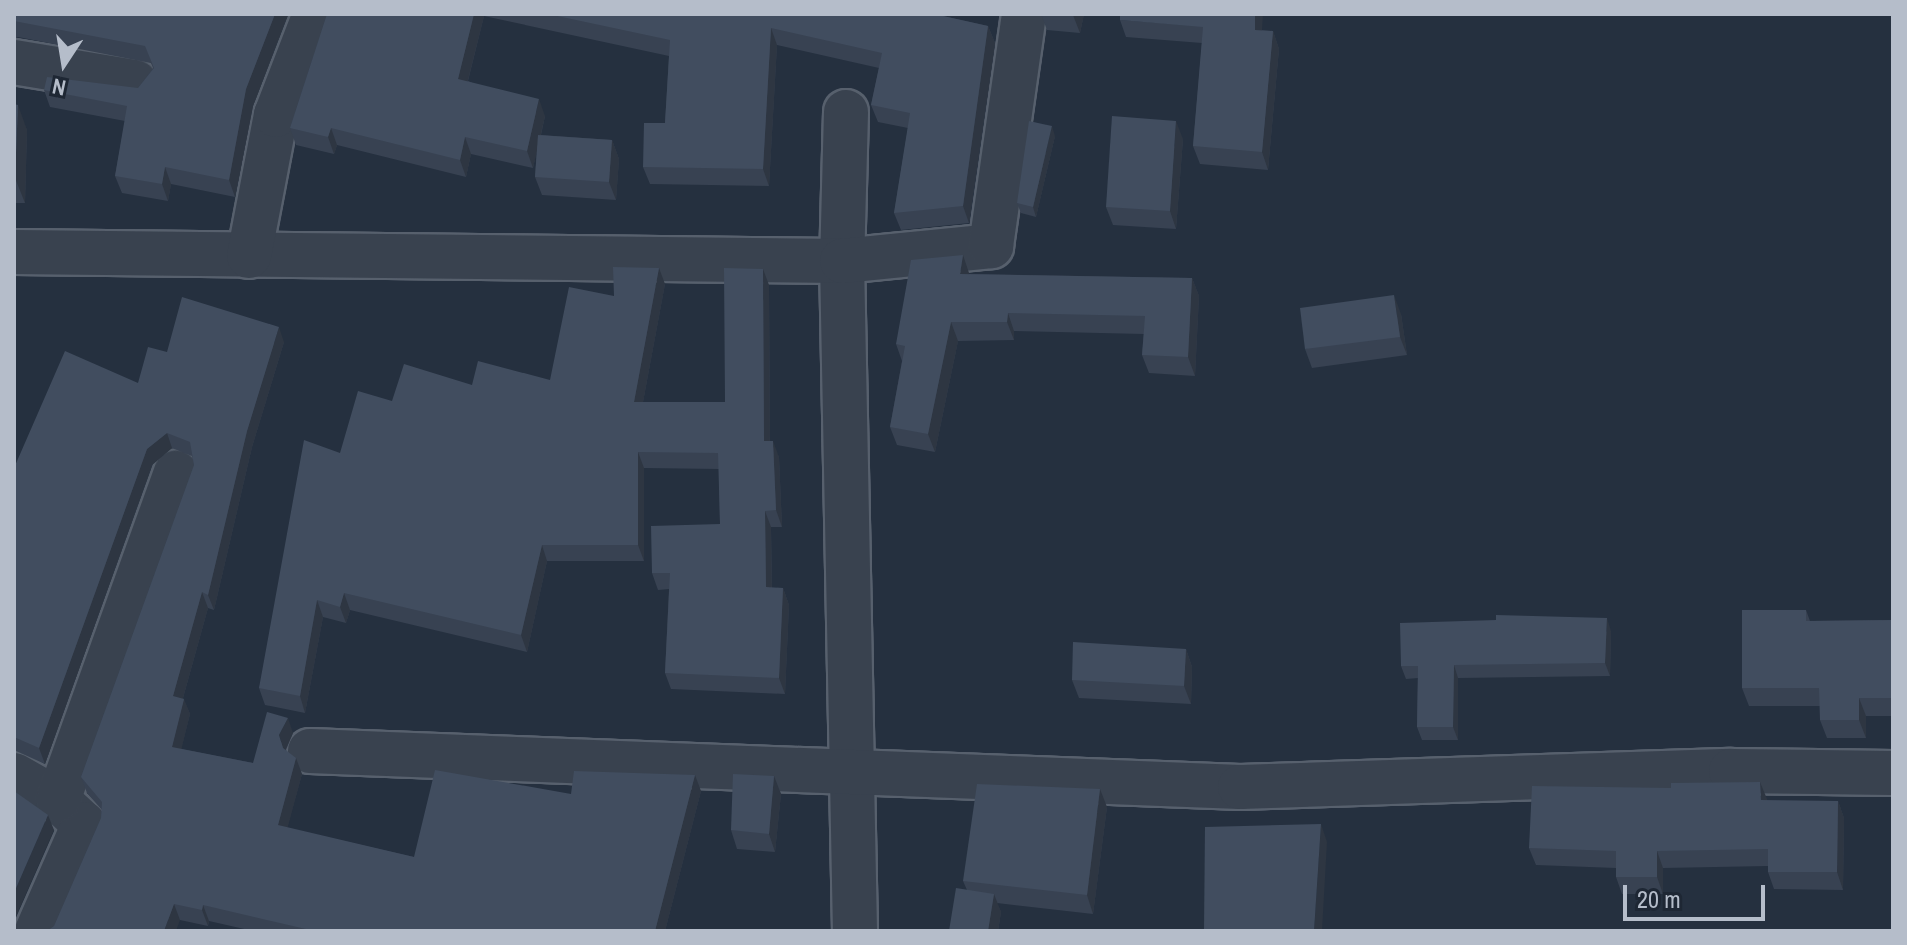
<!DOCTYPE html>
<html>
<head>
<meta charset="utf-8">
<style>
	body { margin:0 }
	#map { position:relative; width:1907px; height:945px; overflow:hidden; background:#25303f; font-family:"Archivo Narrow",sans-serif }
	div>[style] { position:absolute }
	.roads { filter:drop-shadow(2px 0 #57606d) drop-shadow(-2px 0 #57606d) drop-shadow(0 2px #57606d) drop-shadow(0 -2px #57606d) }
	.minor>* { height:44px; margin:-22px; padding:0 22px; transform-origin:22px; border-radius:22px; background:#39424f }
	.wall>* { inset:0; background:#384252 }
	.shaded-wall>* { inset:0; background:#2e3642 }
	.building>* { inset:0; background:#414d5f }
	span { translate:-50% -50%; white-space:nowrap; text-align:center; line-height:1.15; -webkit-text-stroke:8px #1e2734; paint-order:stroke }
	.frame { position:absolute; inset:0; border:16px solid #b5bdca; pointer-events:none }
	.north { position:absolute; left:24px; top:24px; width:80px; height:80px; -webkit-text-stroke:6px #1e2734; paint-order:stroke; rotate:192deg; font-size:22px; font-weight:700; line-height:32px; text-align:center; color:#b5bdca }
	.north::after { content:''; display:block; margin:auto; width:28px; height:36px; background:#b5bdca; clip-path:polygon(50% 0,100% 100%,50% 72%,0 100%) }
	.scale { position:absolute; left:1623px; top:885px; width:142px; height:36px; box-sizing:border-box; border:4px solid #b5bdca; border-top:0; padding-left:10px; font-size:24px; line-height:28px; white-space:nowrap; color:#b5bdca; -webkit-text-stroke:6px #1e2734; paint-order:stroke }
</style>
</head>
<body>
<div id="map">
	<div class="roads">
		<div class="minor">
			<div style="left:14px;top:62px;width:123px;rotate:9.4deg"></div>
			<div style="left:846px;top:112px;width:149px;rotate:91.5deg"></div>
			<div style="left:842px;top:261px;width:670px;rotate:88.89deg"></div>
			<div style="left:14px;top:252px;width:828px;rotate:0.62deg"></div>
			<div style="left:842px;top:261px;width:150px;rotate:-5.7deg"></div>
			<div style="left:991px;top:246px;width:234px;rotate:-81.9deg"></div>
			<div style="left:249px;top:256px;width:144px;rotate:-79.2deg"></div>
			<div style="left:276px;top:115px;width:108px;rotate:-68.9deg"></div>
			<div style="left:310px;top:751px;width:931px;rotate:2.22deg"></div>
			<div style="left:1240px;top:787px;width:491px;rotate:-1.9deg"></div>
			<div style="left:1731px;top:771px;width:162px;rotate:0.7deg"></div>
			<div style="left:14px;top:775px;width:51px;rotate:29.6deg"></div>
			<div style="left:58px;top:800px;width:35px;rotate:43deg"></div>
			<div style="left:84px;top:824px;width:117px;rotate:113.7deg"></div>
			<div style="left:58px;top:800px;width:348px;rotate:-70.2deg"></div>
		</div>
	</div>
	<div class="wall">
		<div style="clip-path:polygon(14px 14px,288px 14px,253px 106px,235px 197px,171px 184px,168px 201px,122px 193px,115px 176px,125px 121px,50px 107px,44px 90px,138px 88px,153px 68px,151px 63px,18px 37px,14px 39px)"></div>
		<div style="clip-path:polygon(327px 14px,934px 14px,988px 26px,995px 43px,969px 223px,901px 230px,894px 213px,908px 128px,878px 122px,871px 105px,879px 68px,777px 45px,769px 186px,650px 184px,643px 167px,665px 123px,669px 56px,484px 16px,468px 81px,545px 116px,541px 135px,612px 140px,619px 159px,616px 200px,542px 195px,535px 177px,537px 149px,533px 168px,471px 154px,466px 177px,337px 145px,334px 154px,296px 145px,290px 128px)"></div>
		<div style="clip-path:polygon(1041px 14px,1084px 14px,1080px 33px,1047px 30px)"></div>
		<div style="clip-path:polygon(1120px 20px,1273px 31px,1279px 49px,1268px 170px,1200px 164px,1193px 146px,1202px 43px,1126px 37px)"></div>
		<div style="clip-path:polygon(14px 104px,27px 130px,25px 203px,14px 203px)"></div>
		<div style="clip-path:polygon(1055px 136px,1036px 217px,1021px 213px,1017px 203px)"></div>
		<div style="clip-path:polygon(1183px 139px,1176px 229px,1113px 225px,1106px 207px)"></div>
		<div style="clip-path:polygon(969px 274px,1192px 278px,1199px 296px,1195px 376px,1149px 373px,1142px 355px,1144px 334px,1014px 331px,1014px 340px,958px 341px,935px 452px,897px 445px,890px 427px,902px 361px,896px 344px)"></div>
		<div style="clip-path:polygon(665px 284px,643px 402px,725px 402px,769px 285px,770px 441px,779px 457px,782px 527px,771px 527px,772px 588px,783px 588px,789px 605px,785px 694px,671px 689px,665px 673px,669px 589px,658px 590px,652px 573px,720px 524px,719px 469px,644px 468px,644px 561px,547px 561px,527px 652px,350px 610px,346px 623px,323px 617px,305px 713px,265px 705px,259px 688px,340px 453px,392px 401px,472px 385px,550px 380px,614px 296px)"></div>
		<div style="clip-path:polygon(1401px 314px,1407px 355px,1312px 368px,1305px 349px)"></div>
		<div style="clip-path:polygon(284px 342px,252px 447px,214px 610px,208px 608px,183px 698px,190px 714px,181px 749px,253px 763px,293px 733px,286px 750px,302px 774px,287px 828px,414px 857px,571px 794px,701px 791px,665px 931px,253px 931px,209px 921px,208px 926px,180px 920px,54px 926px,101px 818px,102px 810px,87px 793px,81px 777px,194px 465px,192px 456px,172px 448px,152px 465px,45px 764px,14px 750px,14px 468px,138px 383px,167px 352px)"></div>
		<div style="clip-path:polygon(1806px 610px,1810px 621px,1893px 620px,1893px 716px,1866px 716px,1866px 738px,1827px 738px,1820px 720px,1820px 706px,1749px 706px,1742px 688px)"></div>
		<div style="clip-path:polygon(1611px 631px,1610px 676px,1458px 678px,1458px 740px,1422px 740px,1417px 727px,1418px 678px,1406px 679px,1401px 666px)"></div>
		<div style="clip-path:polygon(1186px 649px,1192px 667px,1191px 704px,1079px 698px,1072px 680px)"></div>
		<div style="clip-path:polygon(774px 776px,781px 794px,775px 852px,737px 849px,731px 830px)"></div>
		<div style="clip-path:polygon(1767px 799px,1767px 801px,1838px 801px,1844px 818px,1843px 890px,1774px 889px,1768px 872px,1768px 866px,1663px 868px,1663px 894px,1622px 894px,1616px 877px,1616px 868px,1536px 865px,1529px 848px)"></div>
		<div style="clip-path:polygon(1107px 807px,1093px 914px,997px 903px,1001px 912px,998px 931px,949px 931px,967px 890px,963px 881px)"></div>
	</div>
	<div class="shaded-wall">
		<div style="clip-path:polygon(275px 14px,288px 14px,253px 106px,235px 197px,229px 180px,246px 89px)"></div>
		<div style="clip-path:polygon(474px 14px,483px 14px,484px 16px,464px 96px,458px 79px)"></div>
		<div style="clip-path:polygon(1073px 14px,1084px 14px,1080px 33px,1073px 15px)"></div>
		<div style="clip-path:polygon(1255px 14px,1263px 14px,1261px 47px,1255px 30px)"></div>
		<div style="clip-path:polygon(988px 26px,995px 43px,969px 223px,963px 206px)"></div>
		<div style="clip-path:polygon(771px 28px,777px 45px,769px 186px,763px 169px)"></div>
		<div style="clip-path:polygon(1273px 31px,1279px 49px,1268px 170px,1262px 152px)"></div>
		<div style="clip-path:polygon(539px 99px,545px 116px,533px 168px,527px 151px)"></div>
		<div style="clip-path:polygon(18px 105px,27px 130px,25px 203px,15px 178px)"></div>
		<div style="clip-path:polygon(1176px 121px,1183px 139px,1176px 229px,1170px 211px)"></div>
		<div style="clip-path:polygon(1052px 126px,1055px 136px,1036px 217px,1033px 207px)"></div>
		<div style="clip-path:polygon(331px 128px,337px 145px,334px 154px,328px 137px)"></div>
		<div style="clip-path:polygon(465px 137px,471px 154px,466px 177px,460px 160px)"></div>
		<div style="clip-path:polygon(612px 140px,619px 159px,616px 200px,609px 182px)"></div>
		<div style="clip-path:polygon(165px 167px,171px 184px,168px 201px,162px 184px)"></div>
		<div style="clip-path:polygon(963px 255px,969px 273px,966px 292px,960px 274px)"></div>
		<div style="clip-path:polygon(659px 268px,665px 284px,640px 418px,634px 402px)"></div>
		<div style="clip-path:polygon(763px 269px,769px 285px,770px 458px,764px 441px)"></div>
		<div style="clip-path:polygon(1192px 278px,1199px 296px,1195px 376px,1188px 357px)"></div>
		<div style="clip-path:polygon(1394px 295px,1401px 314px,1407px 355px,1400px 337px)"></div>
		<div style="clip-path:polygon(1008px 313px,1014px 331px,1014px 340px,1007px 322px)"></div>
		<div style="clip-path:polygon(951px 322px,958px 341px,935px 452px,928px 434px)"></div>
		<div style="clip-path:polygon(279px 327px,284px 342px,252px 447px,214px 610px,208px 595px,247px 431px)"></div>
		<div style="clip-path:polygon(167px 433px,172px 448px,152px 465px,45px 764px,39px 748px,147px 449px)"></div>
		<div style="clip-path:polygon(773px 441px,779px 457px,782px 527px,776px 510px)"></div>
		<div style="clip-path:polygon(638px 452px,644px 468px,644px 561px,638px 545px)"></div>
		<div style="clip-path:polygon(765px 511px,771px 527px,772px 604px,766px 587px)"></div>
		<div style="clip-path:polygon(542px 545px,547px 561px,527px 652px,521px 635px)"></div>
		<div style="clip-path:polygon(783px 588px,789px 605px,785px 694px,779px 678px)"></div>
		<div style="clip-path:polygon(202px 592px,208px 608px,179px 712px,173px 696px)"></div>
		<div style="clip-path:polygon(344px 593px,350px 610px,346px 623px,340px 607px)"></div>
		<div style="clip-path:polygon(317px 600px,323px 617px,305px 713px,300px 696px)"></div>
		<div style="clip-path:polygon(1607px 618px,1611px 631px,1610px 676px,1605px 663px)"></div>
		<div style="clip-path:polygon(1186px 649px,1192px 667px,1191px 704px,1184px 686px)"></div>
		<div style="clip-path:polygon(1454px 665px,1458px 678px,1458px 740px,1453px 727px)"></div>
		<div style="clip-path:polygon(1859px 698px,1866px 716px,1866px 738px,1859px 720px)"></div>
		<div style="clip-path:polygon(184px 699px,190px 714px,178px 763px,172px 747px)"></div>
		<div style="clip-path:polygon(288px 718px,293px 733px,285px 751px,283px 748px,279px 735px)"></div>
		<div style="clip-path:polygon(296px 758px,302px 774px,284px 841px,278px 825px)"></div>
		<div style="clip-path:polygon(695px 775px,701px 791px,665px 931px,655px 931px)"></div>
		<div style="clip-path:polygon(774px 776px,781px 794px,775px 852px,769px 834px)"></div>
		<div style="clip-path:polygon(1760px 782px,1767px 799px,1767px 818px,1761px 800px)"></div>
		<div style="clip-path:polygon(1100px 789px,1107px 807px,1093px 914px,1087px 895px)"></div>
		<div style="clip-path:polygon(1838px 801px,1844px 818px,1843px 890px,1837px 872px)"></div>
		<div style="clip-path:polygon(48px 815px,54px 830px,14px 921px,14px 893px)"></div>
		<div style="clip-path:polygon(1321px 824px,1327px 842px,1322px 931px,1314px 931px)"></div>
		<div style="clip-path:polygon(1657px 851px,1663px 868px,1663px 894px,1657px 877px)"></div>
		<div style="clip-path:polygon(994px 894px,1001px 912px,998px 931px,988px 931px)"></div>
		<div style="clip-path:polygon(174px 904px,180px 920px,176px 931px,164px 931px)"></div>
		<div style="clip-path:polygon(203px 905px,209px 921px,208px 926px,202px 910px)"></div>
	</div>
	<div class="building">
		<div style="clip-path:polygon(14px 14px,275px 14px,246px 89px,229px 180px,165px 167px,162px 184px,115px 176px,127px 106px,44px 90px,47px 77px,138px 88px,154px 68px,145px 46px,14px 21px)"></div>
		<div style="clip-path:polygon(327px 14px,474px 14px,458px 79px,539px 99px,527px 151px,465px 137px,460px 160px,331px 128px,328px 137px,290px 128px)"></div>
		<div style="clip-path:polygon(548px 14px,934px 14px,988px 26px,963px 206px,894px 213px,910px 113px,871px 105px,882px 53px,771px 28px,763px 169px,643px 167px,644px 123px,665px 123px,670px 40px)"></div>
		<div style="clip-path:polygon(1120px 14px,1255px 14px,1255px 30px,1273px 31px,1262px 152px,1193px 146px,1203px 27px,1120px 20px)"></div>
		<div style="clip-path:polygon(14px 104px,18px 105px,15px 178px,14px 178px)"></div>
		<div style="clip-path:polygon(1112px 116px,1176px 121px,1170px 211px,1106px 207px)"></div>
		<div style="clip-path:polygon(1029px 121px,1052px 126px,1033px 207px,1017px 203px)"></div>
		<div style="clip-path:polygon(538px 135px,612px 140px,609px 182px,535px 177px)"></div>
		<div style="clip-path:polygon(963px 255px,960px 274px,1192px 278px,1188px 357px,1142px 355px,1145px 316px,1008px 313px,1007px 322px,951px 322px,928px 434px,890px 427px,905px 346px,896px 344px,911px 260px)"></div>
		<div style="clip-path:polygon(613px 267px,659px 268px,634px 402px,725px 402px,724px 268px,763px 269px,764px 441px,773px 441px,776px 510px,765px 511px,766px 587px,783px 588px,779px 678px,665px 673px,670px 573px,652px 573px,651px 526px,720px 524px,718px 453px,638px 452px,638px 545px,542px 545px,521px 635px,344px 593px,340px 607px,317px 600px,300px 696px,259px 688px,304px 440px,340px 453px,358px 391px,392px 401px,404px 364px,472px 385px,478px 361px,550px 380px,569px 287px,614px 296px)"></div>
		<div style="clip-path:polygon(1394px 295px,1400px 337px,1305px 349px,1300px 308px)"></div>
		<div style="clip-path:polygon(182px 297px,279px 327px,247px 431px,208px 595px,202px 592px,173px 696px,184px 699px,172px 747px,253px 763px,267px 712px,288px 718px,279px 735px,283px 748px,296px 758px,278px 825px,414px 857px,435px 770px,571px 794px,574px 771px,695px 775px,655px 931px,309px 931px,310px 930px,203px 905px,202px 910px,174px 904px,164px 931px,47px 931px,54px 926px,101px 818px,102px 802px,81px 777px,194px 465px,190px 442px,167px 433px,147px 449px,39px 748px,14px 737px,14px 468px,65px 351px,138px 383px,148px 347px,167px 352px)"></div>
		<div style="clip-path:polygon(1742px 610px,1806px 610px,1806px 621px,1893px 620px,1893px 698px,1859px 698px,1859px 720px,1820px 720px,1819px 688px,1742px 688px)"></div>
		<div style="clip-path:polygon(1496px 615px,1607px 618px,1605px 663px,1454px 665px,1453px 727px,1417px 727px,1418px 666px,1401px 666px,1400px 623px,1496px 620px)"></div>
		<div style="clip-path:polygon(1073px 642px,1186px 649px,1184px 686px,1072px 680px)"></div>
		<div style="clip-path:polygon(733px 774px,774px 776px,769px 834px,731px 830px)"></div>
		<div style="clip-path:polygon(1760px 782px,1761px 800px,1838px 801px,1837px 872px,1768px 872px,1768px 849px,1657px 851px,1657px 877px,1616px 877px,1616px 851px,1529px 848px,1532px 786px,1671px 788px,1671px 783px)"></div>
		<div style="clip-path:polygon(977px 784px,1100px 789px,1087px 895px,963px 881px)"></div>
		<div style="clip-path:polygon(14px 791px,48px 815px,14px 893px)"></div>
		<div style="clip-path:polygon(1321px 824px,1314px 931px,1204px 931px,1205px 827px)"></div>
		<div style="clip-path:polygon(956px 888px,994px 894px,988px 931px,949px 931px)"></div>
	</div>
	<div class="frame"></div>
	<div class="north">N</div>
	<div class="scale">20 m</div>
</div>
</body>
</html>
